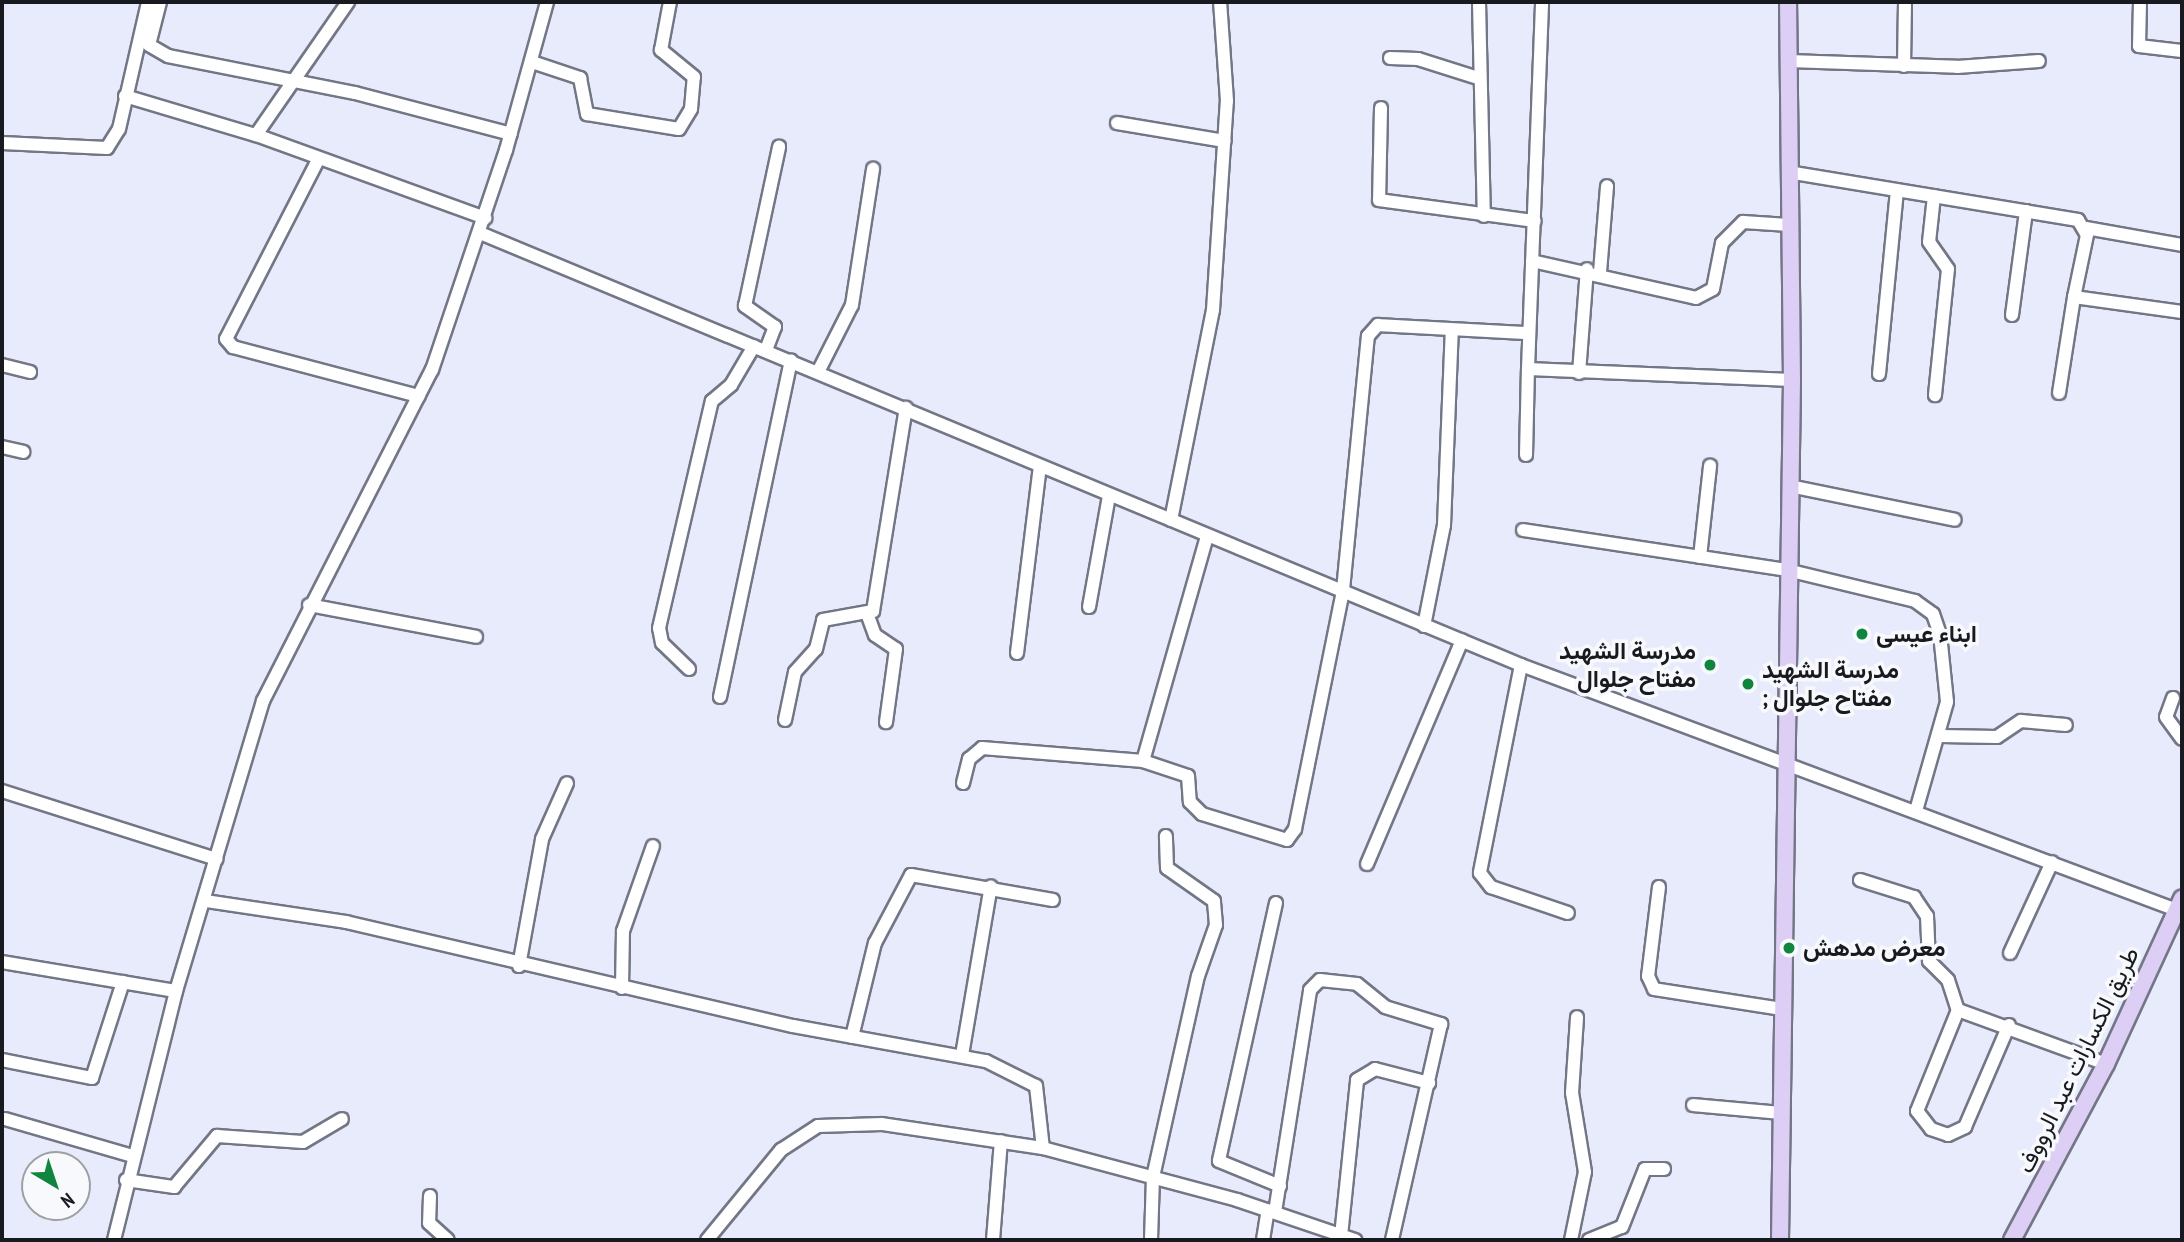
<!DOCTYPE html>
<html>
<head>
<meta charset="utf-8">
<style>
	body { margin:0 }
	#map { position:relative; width:2184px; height:1242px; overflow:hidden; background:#e7ebfb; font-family:"PT Sans Narrow",Vazirmatn,sans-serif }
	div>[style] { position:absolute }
	.roads { filter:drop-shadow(2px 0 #737685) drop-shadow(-2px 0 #737685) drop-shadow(0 2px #737685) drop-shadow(0 -2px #737685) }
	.minor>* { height:12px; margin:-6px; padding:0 6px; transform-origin:6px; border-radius:6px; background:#fff }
	.major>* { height:16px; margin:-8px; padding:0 8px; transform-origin:8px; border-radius:8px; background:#dccef4 }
	.dots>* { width:19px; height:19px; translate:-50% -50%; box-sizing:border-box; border:4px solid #f8f9fc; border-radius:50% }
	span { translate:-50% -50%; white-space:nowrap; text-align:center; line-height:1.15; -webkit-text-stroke:7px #f8f9fc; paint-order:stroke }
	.poi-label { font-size:24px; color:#191a20; font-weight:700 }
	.left { translate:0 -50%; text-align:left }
	.right { translate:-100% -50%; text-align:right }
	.street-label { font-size:24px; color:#191a20 }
	.frame { position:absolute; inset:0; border:4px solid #191a20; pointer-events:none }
	.north { position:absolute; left:21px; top:1151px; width:70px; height:70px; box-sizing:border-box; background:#f8f9fc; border:2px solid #9fa0a4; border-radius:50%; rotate:141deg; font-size:19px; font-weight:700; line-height:28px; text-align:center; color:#191a20 }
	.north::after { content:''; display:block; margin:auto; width:24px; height:32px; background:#0f853d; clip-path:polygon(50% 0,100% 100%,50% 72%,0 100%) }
</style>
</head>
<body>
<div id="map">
	<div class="roads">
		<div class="minor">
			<div style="left:160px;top:2px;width:44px;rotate:104.3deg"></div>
			<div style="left:149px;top:45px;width:22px;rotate:30deg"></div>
			<div style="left:168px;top:56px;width:191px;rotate:11.2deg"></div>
			<div style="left:355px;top:93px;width:161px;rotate:14.7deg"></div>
			<div style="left:1479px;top:2px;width:214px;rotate:88.7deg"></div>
			<div style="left:2140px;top:2px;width:44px;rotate:91.3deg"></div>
			<div style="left:2139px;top:46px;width:43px;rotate:6.6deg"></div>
			<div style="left:1390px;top:58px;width:28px;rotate:2deg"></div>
			<div style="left:1418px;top:59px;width:63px;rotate:17.6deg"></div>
			<div style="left:1789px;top:61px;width:168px;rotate:2deg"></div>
			<div style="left:1957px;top:67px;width:82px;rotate:-4.2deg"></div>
			<div style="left:532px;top:62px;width:51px;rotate:18.4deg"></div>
			<div style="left:580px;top:78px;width:37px;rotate:79deg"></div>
			<div style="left:587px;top:114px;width:93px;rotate:9.3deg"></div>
			<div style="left:679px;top:129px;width:23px;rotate:-59deg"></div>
			<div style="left:691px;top:109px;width:32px;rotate:-85deg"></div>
			<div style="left:694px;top:77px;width:43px;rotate:-140.7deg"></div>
			<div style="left:661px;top:50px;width:49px;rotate:-79.4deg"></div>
			<div style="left:1904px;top:66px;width:64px;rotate:-89.1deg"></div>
			<div style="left:125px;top:96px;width:137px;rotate:16.6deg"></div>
			<div style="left:256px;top:135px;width:162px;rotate:-55.3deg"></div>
			<div style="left:1381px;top:108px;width:92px;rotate:91.2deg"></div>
			<div style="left:1379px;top:200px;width:157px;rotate:7.7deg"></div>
			<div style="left:1117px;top:123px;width:109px;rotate:9.5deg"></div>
			<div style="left:256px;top:135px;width:244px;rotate:19.9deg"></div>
			<div style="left:2px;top:143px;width:105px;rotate:2.7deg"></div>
			<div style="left:107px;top:148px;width:22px;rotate:-58deg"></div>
			<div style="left:119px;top:129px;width:130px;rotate:-77.1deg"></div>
			<div style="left:318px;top:160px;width:201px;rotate:117.2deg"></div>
			<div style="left:226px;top:339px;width:11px;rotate:49deg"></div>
			<div style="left:233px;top:347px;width:192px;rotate:14.8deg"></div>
			<div style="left:1788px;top:172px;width:294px;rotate:9.4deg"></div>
			<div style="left:2078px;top:220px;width:17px;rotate:59deg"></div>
			<div style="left:2087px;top:235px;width:63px;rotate:101.8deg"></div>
			<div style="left:2074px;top:297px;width:109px;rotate:7.9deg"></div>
			<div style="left:1934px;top:196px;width:46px;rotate:96.2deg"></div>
			<div style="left:1929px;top:242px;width:33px;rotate:55deg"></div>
			<div style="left:1948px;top:269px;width:127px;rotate:95.9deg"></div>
			<div style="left:2086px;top:228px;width:97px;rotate:10deg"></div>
			<div style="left:480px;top:233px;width:1127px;rotate:22.54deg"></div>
			<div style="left:1521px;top:665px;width:706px;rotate:20.49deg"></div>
			<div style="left:1532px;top:261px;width:168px;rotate:12.7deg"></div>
			<div style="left:1696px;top:298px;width:19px;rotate:-28deg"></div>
			<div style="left:1713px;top:289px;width:47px;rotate:-78.9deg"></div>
			<div style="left:1722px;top:243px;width:30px;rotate:-45deg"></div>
			<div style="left:1743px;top:222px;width:46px;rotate:3.7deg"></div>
			<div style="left:1600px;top:272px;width:86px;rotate:-85.3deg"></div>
			<div style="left:2012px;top:315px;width:105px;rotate:-82.3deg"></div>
			<div style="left:766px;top:350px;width:25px;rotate:-69deg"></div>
			<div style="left:775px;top:327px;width:37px;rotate:-145deg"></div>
			<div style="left:745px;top:306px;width:163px;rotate:-77.9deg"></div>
			<div style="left:2px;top:365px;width:29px;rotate:14deg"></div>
			<div style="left:1528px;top:369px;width:367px;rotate:-87.8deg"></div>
			<div style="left:819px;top:370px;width:73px;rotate:-63.1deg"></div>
			<div style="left:852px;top:305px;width:138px;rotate:-81.2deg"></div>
			<div style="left:1579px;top:373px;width:104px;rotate:-85.6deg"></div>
			<div style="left:1879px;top:374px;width:184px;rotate:-84.4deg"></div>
			<div style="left:2059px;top:393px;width:97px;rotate:-81.1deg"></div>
			<div style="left:2px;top:447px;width:22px;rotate:13deg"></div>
			<div style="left:1526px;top:455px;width:86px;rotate:-88.7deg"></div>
			<div style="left:1528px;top:369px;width:264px;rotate:2.4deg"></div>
			<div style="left:1790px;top:486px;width:168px;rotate:11.6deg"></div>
			<div style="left:1171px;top:520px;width:214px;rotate:-78.7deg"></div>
			<div style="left:1213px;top:310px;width:209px;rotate:-86.2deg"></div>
			<div style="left:1227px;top:101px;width:99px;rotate:-94deg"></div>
			<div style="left:1523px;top:530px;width:267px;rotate:8.6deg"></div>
			<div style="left:1787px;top:570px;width:132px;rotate:13.6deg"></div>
			<div style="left:1915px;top:601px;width:22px;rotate:36deg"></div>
			<div style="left:1933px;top:614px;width:21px;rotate:71deg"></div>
			<div style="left:1940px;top:634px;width:68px;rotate:84.1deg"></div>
			<div style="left:1947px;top:702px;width:113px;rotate:105.9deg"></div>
			<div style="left:1700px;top:557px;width:92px;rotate:-83.7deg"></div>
			<div style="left:309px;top:605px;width:170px;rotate:10.8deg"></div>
			<div style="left:1089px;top:607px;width:113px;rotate:-79.8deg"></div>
			<div style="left:868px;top:616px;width:20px;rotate:70deg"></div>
			<div style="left:875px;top:635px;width:25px;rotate:34deg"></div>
			<div style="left:896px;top:649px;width:74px;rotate:97.8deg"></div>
			<div style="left:1424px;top:626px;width:103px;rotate:-78.8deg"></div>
			<div style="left:1444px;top:525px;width:195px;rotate:-87.7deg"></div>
			<div style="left:1017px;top:653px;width:187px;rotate:-83deg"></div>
			<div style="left:1521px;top:665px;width:212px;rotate:101.2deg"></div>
			<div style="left:1480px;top:873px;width:18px;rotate:52deg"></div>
			<div style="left:1491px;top:887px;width:81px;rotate:18.7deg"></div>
			<div style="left:689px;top:669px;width:37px;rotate:-136deg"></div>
			<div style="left:662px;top:643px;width:15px;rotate:-101deg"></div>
			<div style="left:659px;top:628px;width:233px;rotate:-76.9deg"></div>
			<div style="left:712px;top:401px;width:25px;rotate:-40deg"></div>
			<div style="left:731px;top:385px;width:45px;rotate:-59.5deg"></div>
			<div style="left:720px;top:697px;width:344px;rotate:-78.1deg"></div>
			<div style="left:2173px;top:698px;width:20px;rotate:110deg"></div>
			<div style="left:2166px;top:717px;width:27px;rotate:54deg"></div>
			<div style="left:785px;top:720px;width:49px;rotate:-78.2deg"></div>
			<div style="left:795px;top:672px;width:31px;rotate:-48deg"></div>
			<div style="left:816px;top:649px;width:30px;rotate:-76deg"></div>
			<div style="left:823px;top:620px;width:51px;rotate:-10.2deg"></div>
			<div style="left:873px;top:611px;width:206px;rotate:-80.8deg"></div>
			<div style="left:1941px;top:736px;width:56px;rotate:1deg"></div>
			<div style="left:1997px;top:737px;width:29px;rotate:-34deg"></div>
			<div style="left:2021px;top:721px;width:45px;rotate:5.1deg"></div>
			<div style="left:1143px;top:761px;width:234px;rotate:-74.1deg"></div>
			<div style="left:963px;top:783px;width:25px;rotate:-76deg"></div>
			<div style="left:969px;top:759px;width:17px;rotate:-40deg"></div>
			<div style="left:982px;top:748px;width:162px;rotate:4.6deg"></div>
			<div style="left:1143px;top:761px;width:47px;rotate:18.4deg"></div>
			<div style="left:1188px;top:776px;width:26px;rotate:86deg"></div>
			<div style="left:1190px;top:802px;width:17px;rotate:45deg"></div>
			<div style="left:1202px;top:814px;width:89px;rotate:17deg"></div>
			<div style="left:1287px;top:840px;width:14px;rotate:-54deg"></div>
			<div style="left:1295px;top:829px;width:244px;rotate:-78.6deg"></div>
			<div style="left:1343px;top:590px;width:255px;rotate:-84.4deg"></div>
			<div style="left:1368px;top:336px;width:15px;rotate:-48deg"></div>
			<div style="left:1378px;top:325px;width:150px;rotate:3.1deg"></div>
			<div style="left:2px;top:791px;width:225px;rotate:17.6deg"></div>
			<div style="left:1367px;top:864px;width:243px;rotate:-67deg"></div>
			<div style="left:1860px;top:880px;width:57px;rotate:17.5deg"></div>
			<div style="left:1914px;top:897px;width:23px;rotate:56deg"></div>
			<div style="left:1927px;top:916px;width:45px;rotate:87.5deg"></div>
			<div style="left:1929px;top:961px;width:27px;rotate:45deg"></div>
			<div style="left:1948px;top:980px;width:32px;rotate:72deg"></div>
			<div style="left:1958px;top:1010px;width:158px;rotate:20deg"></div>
			<div style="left:1659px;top:887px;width:90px;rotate:97deg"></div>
			<div style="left:1648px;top:976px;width:14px;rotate:65deg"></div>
			<div style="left:1654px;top:989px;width:130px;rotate:8.9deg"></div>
			<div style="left:206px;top:901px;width:142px;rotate:8.5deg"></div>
			<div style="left:346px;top:922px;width:459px;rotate:13.1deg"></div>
			<div style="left:793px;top:1026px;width:196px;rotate:10.3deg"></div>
			<div style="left:986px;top:1061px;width:56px;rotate:26.6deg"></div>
			<div style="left:1036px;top:1086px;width:62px;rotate:83.6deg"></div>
			<div style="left:1043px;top:1148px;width:201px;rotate:15deg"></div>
			<div style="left:1237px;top:1200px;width:125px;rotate:18.7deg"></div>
			<div style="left:1276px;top:903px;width:264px;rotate:102.5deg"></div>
			<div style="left:1219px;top:1161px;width:66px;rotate:22.3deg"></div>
			<div style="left:2010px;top:953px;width:100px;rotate:-65.2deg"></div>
			<div style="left:2px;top:962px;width:176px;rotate:9.5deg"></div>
			<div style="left:519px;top:966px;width:129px;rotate:-79.7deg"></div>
			<div style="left:542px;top:839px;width:61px;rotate:-65.9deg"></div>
			<div style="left:622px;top:988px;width:57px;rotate:-89deg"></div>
			<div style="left:623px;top:931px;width:90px;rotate:-70.6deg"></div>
			<div style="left:1958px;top:1010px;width:109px;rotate:112.1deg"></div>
			<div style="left:1917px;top:1111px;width:23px;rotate:52deg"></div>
			<div style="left:1931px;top:1129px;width:18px;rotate:19deg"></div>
			<div style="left:1948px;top:1135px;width:19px;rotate:-25deg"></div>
			<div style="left:1965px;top:1127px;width:111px;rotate:-66.7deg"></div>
			<div style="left:852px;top:1037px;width:97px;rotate:-76.3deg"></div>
			<div style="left:875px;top:943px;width:77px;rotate:-62.1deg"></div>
			<div style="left:911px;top:875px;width:144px;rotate:10deg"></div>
			<div style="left:962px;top:1055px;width:171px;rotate:-80.3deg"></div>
			<div style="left:2px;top:1060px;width:92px;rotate:11.3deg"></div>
			<div style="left:92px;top:1078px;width:101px;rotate:-72.1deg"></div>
			<div style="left:1693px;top:1105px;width:88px;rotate:5.2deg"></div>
			<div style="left:5px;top:1119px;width:132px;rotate:16.2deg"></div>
			<div style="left:126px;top:1180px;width:49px;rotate:8.3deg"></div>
			<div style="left:174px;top:1187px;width:67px;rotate:-49.9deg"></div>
			<div style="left:217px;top:1136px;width:86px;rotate:4deg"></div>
			<div style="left:303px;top:1142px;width:45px;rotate:-30.5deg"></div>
			<div style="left:430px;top:1196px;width:27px;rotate:92deg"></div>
			<div style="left:429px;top:1223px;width:25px;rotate:42deg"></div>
			<div style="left:1275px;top:1212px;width:225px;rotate:-81deg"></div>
			<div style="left:1310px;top:990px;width:14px;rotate:-45deg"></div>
			<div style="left:1320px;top:980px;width:37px;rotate:6deg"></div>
			<div style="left:1357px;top:984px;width:36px;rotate:39deg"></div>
			<div style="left:1385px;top:1007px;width:59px;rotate:16.9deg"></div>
			<div style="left:1441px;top:1024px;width:221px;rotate:102.8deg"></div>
			<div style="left:1341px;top:1236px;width:157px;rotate:-84.1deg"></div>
			<div style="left:1357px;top:1080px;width:21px;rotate:-31deg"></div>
			<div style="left:1375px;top:1069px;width:56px;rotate:14.5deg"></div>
			<div style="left:114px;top:1240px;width:257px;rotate:-76deg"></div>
			<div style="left:176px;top:991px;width:303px;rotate:-73.3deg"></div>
			<div style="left:263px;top:701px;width:372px;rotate:-63deg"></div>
			<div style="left:432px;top:370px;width:232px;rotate:-71.4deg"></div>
			<div style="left:506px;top:150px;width:154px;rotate:-74.5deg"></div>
			<div style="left:707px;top:1240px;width:117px;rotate:-50.6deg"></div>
			<div style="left:781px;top:1150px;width:44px;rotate:-33deg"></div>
			<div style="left:818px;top:1126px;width:64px;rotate:-1.8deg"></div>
			<div style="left:882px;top:1124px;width:163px;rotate:8.5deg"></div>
			<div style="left:993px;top:1240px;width:99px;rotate:-85.4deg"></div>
			<div style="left:1151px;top:1240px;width:63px;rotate:-88.2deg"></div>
			<div style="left:1153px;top:1177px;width:206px;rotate:-77.4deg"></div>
			<div style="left:1198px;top:976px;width:54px;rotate:-70.6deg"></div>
			<div style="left:1216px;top:925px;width:24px;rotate:-95deg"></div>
			<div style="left:1214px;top:901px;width:57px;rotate:-144.9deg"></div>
			<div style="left:1167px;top:868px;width:32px;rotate:-92deg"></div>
			<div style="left:1263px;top:1240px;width:30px;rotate:-81deg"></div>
			<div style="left:1571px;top:1240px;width:69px;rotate:-78.4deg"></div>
			<div style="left:1585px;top:1172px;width:80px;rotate:-99.3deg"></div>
			<div style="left:1572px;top:1093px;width:76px;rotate:-86.2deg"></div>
			<div style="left:1589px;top:1240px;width:35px;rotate:-22deg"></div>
			<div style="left:1622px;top:1227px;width:62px;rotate:-68.4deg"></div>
			<div style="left:1645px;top:1169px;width:19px"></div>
		</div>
		<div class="major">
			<div style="left:1780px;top:1240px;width:860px;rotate:-89.2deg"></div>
			<div style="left:1792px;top:380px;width:378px;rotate:-90.6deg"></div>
			<div style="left:2012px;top:1240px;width:200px;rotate:-61.9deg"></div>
			<div style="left:2106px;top:1064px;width:182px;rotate:-65.3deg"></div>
		</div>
	</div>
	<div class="dots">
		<div style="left:1862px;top:634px;background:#0f853d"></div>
		<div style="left:1710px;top:665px;background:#0f853d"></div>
		<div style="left:1748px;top:684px;background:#0f853d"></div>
		<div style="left:1789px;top:948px;background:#0f853d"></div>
	</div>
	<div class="poi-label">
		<span class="left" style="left:1876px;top:634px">ابناء عيسى</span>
		<span class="right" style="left:1696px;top:665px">مدرسة الشهيد<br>مفتاح جلوال</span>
		<span class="left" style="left:1762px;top:684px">مدرسة الشهيد<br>; مفتاح جلوال</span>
		<span class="left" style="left:1803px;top:948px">معرض مدهش</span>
	</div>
	<div class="street-label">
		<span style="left:2078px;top:1060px;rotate:-64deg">طريق الكسارات عبد الرووف</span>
	</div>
	<div class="frame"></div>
	<div class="north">N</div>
</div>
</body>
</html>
